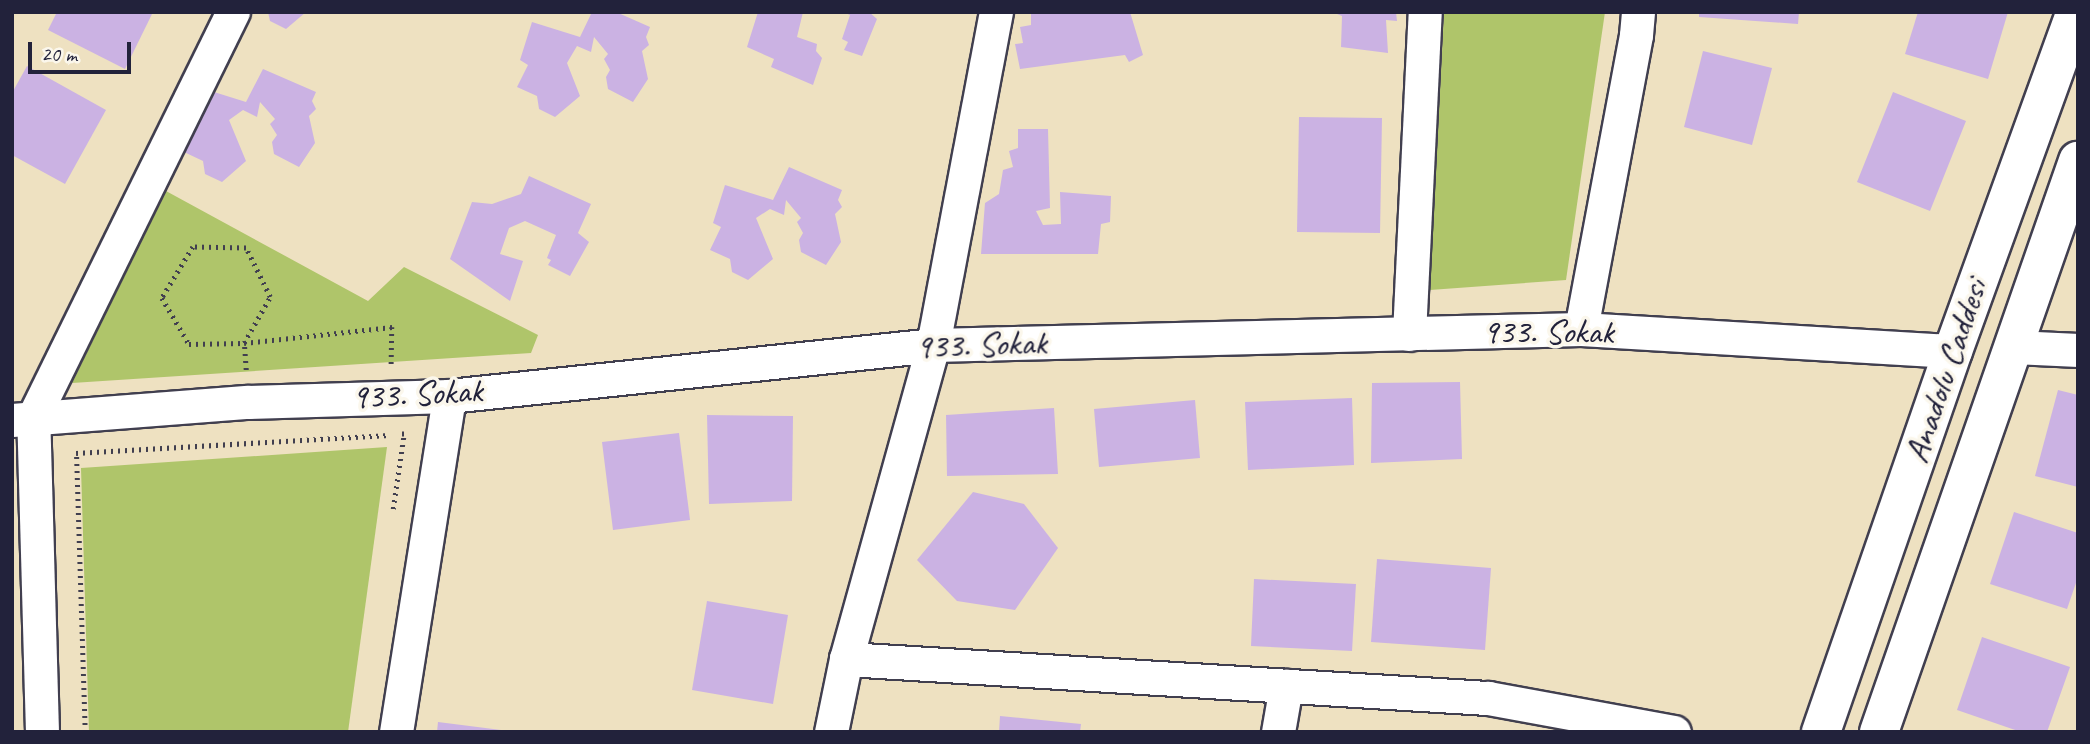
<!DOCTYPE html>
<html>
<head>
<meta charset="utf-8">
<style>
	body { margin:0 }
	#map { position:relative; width:2090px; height:744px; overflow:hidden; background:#eee1c1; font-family:Caveat,sans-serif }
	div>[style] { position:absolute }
	.green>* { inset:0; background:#afc56a }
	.building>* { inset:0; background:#cbb2e3 }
	.path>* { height:4.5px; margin-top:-2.25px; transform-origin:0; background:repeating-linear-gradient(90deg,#413f4f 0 2px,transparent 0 7px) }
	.roads { filter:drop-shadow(2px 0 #413f4f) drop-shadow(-2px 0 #413f4f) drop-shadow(0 2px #413f4f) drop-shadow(0 -2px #413f4f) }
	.minor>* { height:33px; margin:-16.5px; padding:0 16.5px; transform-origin:16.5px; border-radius:16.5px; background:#fff }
	.secondary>* { height:38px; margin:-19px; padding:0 19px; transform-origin:19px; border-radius:19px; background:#fff }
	span { translate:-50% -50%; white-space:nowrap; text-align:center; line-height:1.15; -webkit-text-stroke:7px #fbf7ec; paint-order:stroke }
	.street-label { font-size:35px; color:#22223b }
	.frame { position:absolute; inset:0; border:14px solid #22223b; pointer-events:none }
	.scale { position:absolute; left:28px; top:42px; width:103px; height:32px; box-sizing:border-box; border:4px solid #22223b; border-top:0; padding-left:9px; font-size:21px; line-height:24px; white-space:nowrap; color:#22223b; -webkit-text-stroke:5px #fbf7ec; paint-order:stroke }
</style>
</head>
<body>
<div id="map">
	<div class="green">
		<div style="clip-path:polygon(1444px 12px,1605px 12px,1566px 280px,1430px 290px)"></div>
		<div style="clip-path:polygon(166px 191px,368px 301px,404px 267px,538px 335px,531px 353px,72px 383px)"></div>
		<div style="clip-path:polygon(387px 447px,348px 732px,89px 732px,81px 468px)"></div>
	</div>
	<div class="building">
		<div style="clip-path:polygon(57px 12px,153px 12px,125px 69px,48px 30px)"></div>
		<div style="clip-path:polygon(268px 12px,306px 12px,286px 29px,270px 21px)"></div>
		<div style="clip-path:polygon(592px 12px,616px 12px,650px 27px,646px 37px,649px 45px,642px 51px,648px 79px,633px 102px,608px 89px,606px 77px,610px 70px,604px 59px,608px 54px,594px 37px,591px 52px,577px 46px,567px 63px,580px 96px,555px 117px,539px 109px,537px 96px,517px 87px,528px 65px,520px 60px,532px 22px,580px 37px)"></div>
		<div style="clip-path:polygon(758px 12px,803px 12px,797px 37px,817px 44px,816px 51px,822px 58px,813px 85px,771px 67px,774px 59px,747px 47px)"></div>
		<div style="clip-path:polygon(843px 12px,869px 12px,877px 19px,862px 56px,844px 50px,848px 42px,842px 39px,850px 15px)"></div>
		<div style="clip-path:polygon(1031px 12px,1130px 12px,1143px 55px,1129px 62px,1125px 55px,1020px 69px,1015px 44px,1023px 43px,1020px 27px,1031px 25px)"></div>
		<div style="clip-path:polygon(1396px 12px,1397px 21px,1386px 20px,1388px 53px,1341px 47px,1342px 16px,1332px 12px)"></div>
		<div style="clip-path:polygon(1699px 12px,1799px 12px,1798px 24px,1699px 17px)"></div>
		<div style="clip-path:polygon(1918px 12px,2008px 12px,1988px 79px,1905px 54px)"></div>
		<div style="clip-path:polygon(1703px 51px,1772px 68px,1752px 145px,1684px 127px)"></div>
		<div style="clip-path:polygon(27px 66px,106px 110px,65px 184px,12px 155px,12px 93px)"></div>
		<div style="clip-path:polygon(263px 69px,316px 92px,312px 101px,316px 109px,309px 116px,315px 143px,299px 167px,274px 154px,272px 142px,277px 135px,270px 124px,275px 119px,260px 102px,257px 117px,243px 110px,229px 120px,246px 161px,222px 182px,205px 174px,203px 161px,184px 152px,195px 129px,187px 125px,198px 87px,246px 102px)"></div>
		<div style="clip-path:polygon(1893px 92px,1966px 121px,1930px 211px,1857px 182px)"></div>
		<div style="clip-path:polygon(1299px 117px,1382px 118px,1380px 233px,1297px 232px)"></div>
		<div style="clip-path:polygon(1018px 129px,1048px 129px,1050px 208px,1036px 211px,1043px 225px,1061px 224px,1060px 192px,1111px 196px,1110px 222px,1101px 224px,1098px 254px,981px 254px,985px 203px,999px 194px,1003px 170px,1013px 167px,1009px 151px,1018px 148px)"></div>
		<div style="clip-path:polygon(789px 167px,842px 190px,838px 200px,842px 207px,835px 214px,841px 242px,826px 265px,801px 252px,799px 240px,803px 233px,797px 222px,801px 218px,786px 200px,784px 215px,770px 209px,756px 218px,773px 259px,748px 280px,732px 272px,730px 259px,710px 250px,721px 227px,713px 223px,725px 185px,773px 200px)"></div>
		<div style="clip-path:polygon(529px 176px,591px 204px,578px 233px,589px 242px,570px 276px,548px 265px,551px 260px,547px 258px,556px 235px,525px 221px,509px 228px,500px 254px,523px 261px,510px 301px,450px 259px,472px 202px,492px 204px,521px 194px)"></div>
		<div style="clip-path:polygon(1460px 382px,1462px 459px,1371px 463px,1372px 383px)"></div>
		<div style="clip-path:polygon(2058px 390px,2078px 395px,2078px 487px,2035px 476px)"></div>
		<div style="clip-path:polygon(1352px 398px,1354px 465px,1248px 470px,1245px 402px)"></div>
		<div style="clip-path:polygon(1195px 400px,1200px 458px,1099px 467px,1094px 409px)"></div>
		<div style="clip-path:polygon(1054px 408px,1058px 474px,947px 476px,946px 415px)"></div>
		<div style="clip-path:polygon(707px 415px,793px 416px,792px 501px,709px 504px)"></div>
		<div style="clip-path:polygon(679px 433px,690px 520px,613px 530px,602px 442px)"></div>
		<div style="clip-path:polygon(973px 492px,1024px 504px,1058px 548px,1015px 610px,957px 601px,917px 560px)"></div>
		<div style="clip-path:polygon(2014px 512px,2078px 533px,2078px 577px,2067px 609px,1990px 584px)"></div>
		<div style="clip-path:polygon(1377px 559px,1491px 568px,1485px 650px,1371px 642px)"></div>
		<div style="clip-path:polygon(1254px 579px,1356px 584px,1352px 651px,1251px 646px)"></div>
		<div style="clip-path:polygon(707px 601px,788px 615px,773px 704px,692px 690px)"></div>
		<div style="clip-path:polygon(1982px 637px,2070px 667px,2047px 732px,2021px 732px,1957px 710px)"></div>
		<div style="clip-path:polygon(1000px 716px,1081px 724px,1080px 732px,999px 732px)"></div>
		<div style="clip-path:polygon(438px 722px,501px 730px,501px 732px,437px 732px)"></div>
	</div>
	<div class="path">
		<div style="left:246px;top:370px;width:27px;rotate:-94deg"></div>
		<div style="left:244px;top:343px;width:53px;rotate:-60.5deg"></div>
		<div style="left:270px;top:297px;width:55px;rotate:-116.1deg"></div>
		<div style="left:246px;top:248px;width:53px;rotate:-178.9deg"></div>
		<div style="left:193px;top:247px;width:60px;rotate:121.3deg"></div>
		<div style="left:162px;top:298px;width:53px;rotate:59.6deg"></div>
		<div style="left:189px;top:344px;width:55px;rotate:-1deg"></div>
		<div style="left:244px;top:343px;width:149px;rotate:-6.2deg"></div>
		<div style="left:392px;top:327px;width:39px;rotate:91deg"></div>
		<div style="left:393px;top:509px;width:76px;rotate:-81.7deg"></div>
		<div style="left:404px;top:434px;width:2px;rotate:180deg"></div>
		<div style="left:85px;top:732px;width:279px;rotate:-91.8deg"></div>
		<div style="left:76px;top:453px;width:314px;rotate:-3.3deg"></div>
	</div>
	<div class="roads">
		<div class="minor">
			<div style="left:1581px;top:329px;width:299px;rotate:-79.4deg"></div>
			<div style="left:1636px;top:35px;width:23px;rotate:-85deg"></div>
			<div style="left:1409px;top:334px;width:322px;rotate:-87.2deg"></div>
			<div style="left:2014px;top:347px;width:64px;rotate:2.7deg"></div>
			<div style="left:12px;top:420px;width:237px;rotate:-4.4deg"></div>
			<div style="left:248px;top:402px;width:201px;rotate:-1.7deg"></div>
			<div style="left:449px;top:396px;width:487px;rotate:-6deg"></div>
			<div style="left:933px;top:345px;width:648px;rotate:-1.41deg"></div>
			<div style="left:1581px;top:329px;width:373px;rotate:3.4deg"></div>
			<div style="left:846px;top:659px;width:643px;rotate:3.48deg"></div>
			<div style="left:1488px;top:698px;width:189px;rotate:10.4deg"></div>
			<div style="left:42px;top:732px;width:314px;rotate:-91.6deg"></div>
			<div style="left:33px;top:418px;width:453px;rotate:-63.8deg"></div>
			<div style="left:396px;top:732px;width:340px;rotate:-81deg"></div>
			<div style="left:831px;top:732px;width:75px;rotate:-78.4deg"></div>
			<div style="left:846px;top:659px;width:326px;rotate:-74.5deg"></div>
			<div style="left:933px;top:345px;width:339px;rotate:-79.3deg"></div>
			<div style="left:1278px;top:732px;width:47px;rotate:-80.1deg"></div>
		</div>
		<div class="secondary">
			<div style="left:1821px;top:732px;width:403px;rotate:-70.9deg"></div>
			<div style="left:1953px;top:351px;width:361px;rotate:-70.1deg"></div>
			<div style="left:1879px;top:732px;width:605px;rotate:-70.79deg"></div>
		</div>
	</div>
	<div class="street-label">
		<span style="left:1548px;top:332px">933. Sokak</span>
		<span style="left:981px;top:345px;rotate:-2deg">933. Sokak</span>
		<span style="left:1946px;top:371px;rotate:-71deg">Anadolu Caddesi</span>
		<span style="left:417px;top:394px;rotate:-3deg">933. Sokak</span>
	</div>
	<div class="frame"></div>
	<div class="scale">20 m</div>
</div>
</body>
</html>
